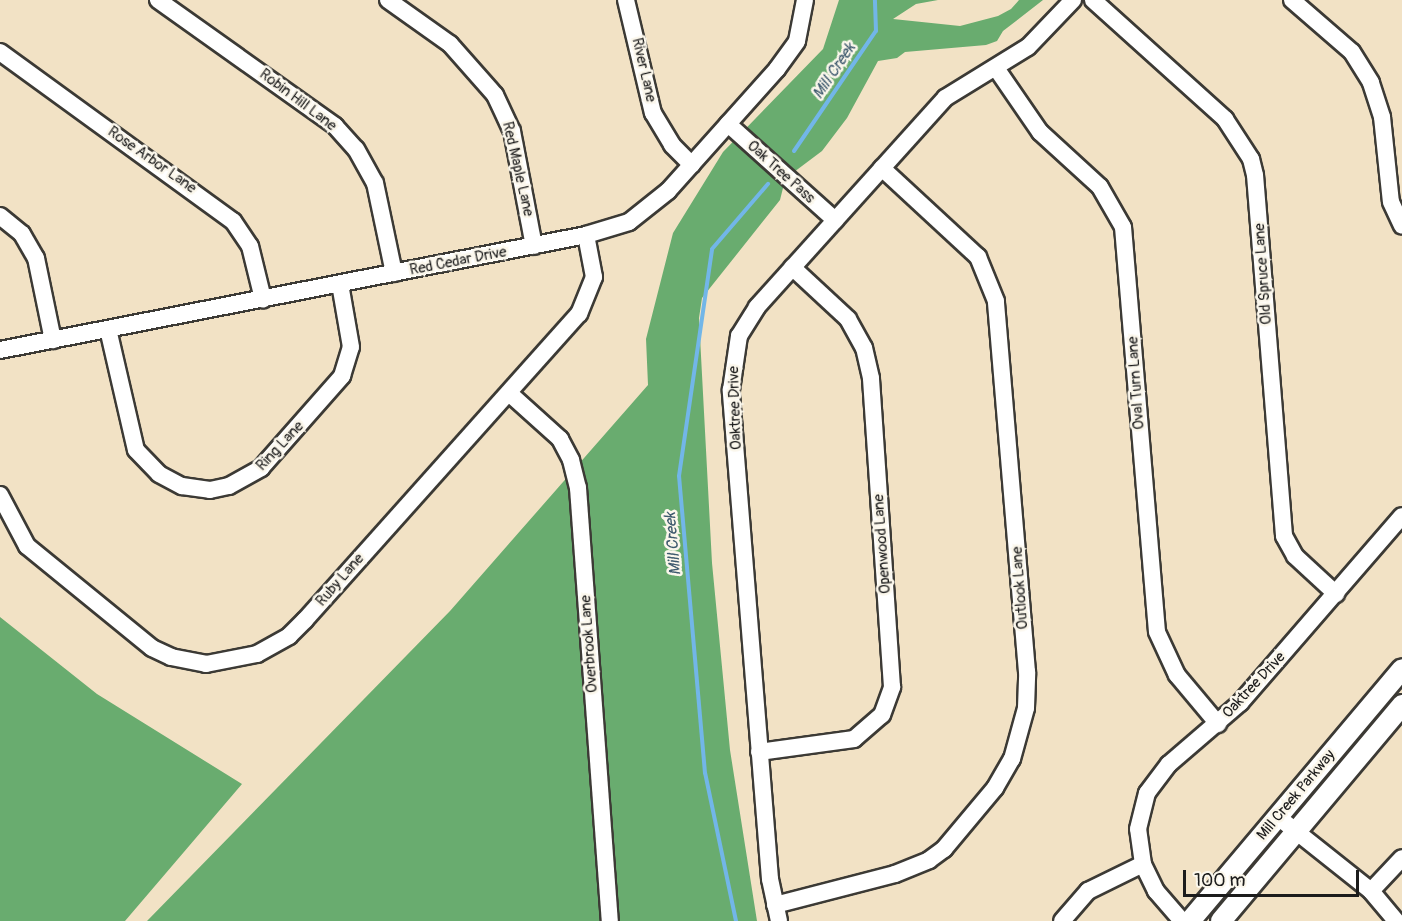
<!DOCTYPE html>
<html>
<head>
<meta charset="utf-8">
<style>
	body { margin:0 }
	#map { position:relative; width:1402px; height:921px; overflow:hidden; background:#f2e2c5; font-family:Pangolin,sans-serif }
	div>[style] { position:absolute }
	.forest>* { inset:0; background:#69ac6f }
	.stream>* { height:4px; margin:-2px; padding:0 2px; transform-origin:2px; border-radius:2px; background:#72b6e8 }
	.roads { filter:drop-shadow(2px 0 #3c3a35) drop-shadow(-2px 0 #3c3a35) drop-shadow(0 2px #3c3a35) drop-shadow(0 -2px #3c3a35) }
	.minor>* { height:16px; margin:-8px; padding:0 8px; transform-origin:8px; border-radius:8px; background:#fff }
	.major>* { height:20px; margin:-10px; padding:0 10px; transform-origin:10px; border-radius:10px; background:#fff }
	span { translate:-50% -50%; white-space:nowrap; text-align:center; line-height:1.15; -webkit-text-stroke:5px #fbf7ec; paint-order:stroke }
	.street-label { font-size:15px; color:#1c1c1c }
	.water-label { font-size:16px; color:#3e5a6e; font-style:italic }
	.scale { position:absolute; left:1183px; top:870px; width:176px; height:27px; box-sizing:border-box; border:3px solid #1c1c1c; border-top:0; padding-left:8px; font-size:18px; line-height:21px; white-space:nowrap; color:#1c1c1c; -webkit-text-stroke:4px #fbf7ec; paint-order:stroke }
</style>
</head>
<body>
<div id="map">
	<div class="forest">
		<div style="clip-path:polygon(839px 0,938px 0,916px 4px,893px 19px,960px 26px,998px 16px,1011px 9px,1019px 0,1043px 0,1003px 31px,997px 41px,986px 45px,905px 52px,897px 58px,878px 61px,847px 118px,822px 151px,794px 172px,784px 184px,780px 200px,702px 298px,699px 318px,712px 563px,730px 750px,757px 921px,147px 921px,450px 611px,648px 385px,646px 339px,673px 233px,723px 152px,823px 49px)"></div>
		<div style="clip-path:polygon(0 617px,97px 694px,242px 784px,125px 921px,0 921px)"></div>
	</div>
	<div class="stream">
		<div style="left:794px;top:151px;width:145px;rotate:-55.7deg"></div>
		<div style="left:876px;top:31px;width:31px;rotate:-92deg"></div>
		<div style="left:736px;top:921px;width:151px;rotate:-101.8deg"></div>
		<div style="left:705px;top:773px;width:298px;rotate:-95deg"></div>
		<div style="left:679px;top:476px;width:229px;rotate:-81.7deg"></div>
		<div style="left:712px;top:249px;width:86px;rotate:-49.3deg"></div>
	</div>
	<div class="roads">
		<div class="minor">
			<div style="left:158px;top:0;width:217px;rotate:35.4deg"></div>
			<div style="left:335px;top:126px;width:31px;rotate:48deg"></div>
			<div style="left:356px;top:149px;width:39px;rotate:61deg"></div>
			<div style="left:375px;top:183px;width:92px;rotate:78.1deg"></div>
			<div style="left:388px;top:0;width:76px;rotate:35.4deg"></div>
			<div style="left:450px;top:44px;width:68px;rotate:48.6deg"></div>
			<div style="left:495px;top:95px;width:40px;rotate:65deg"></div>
			<div style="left:512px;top:131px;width:117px;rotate:79.2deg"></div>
			<div style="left:626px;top:0;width:116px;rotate:76.6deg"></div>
			<div style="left:653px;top:113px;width:37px;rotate:59deg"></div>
			<div style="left:672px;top:145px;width:28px;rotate:45deg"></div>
			<div style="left:1093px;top:0;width:178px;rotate:42deg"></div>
			<div style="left:1225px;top:119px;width:48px;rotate:57deg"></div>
			<div style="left:1251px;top:159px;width:16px;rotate:76deg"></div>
			<div style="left:1255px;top:175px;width:362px;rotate:85.4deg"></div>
			<div style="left:1284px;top:536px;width:23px;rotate:61deg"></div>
			<div style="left:1295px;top:556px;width:56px;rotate:42.8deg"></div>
			<div style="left:1292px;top:0;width:79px;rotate:40.9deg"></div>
			<div style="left:1352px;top:52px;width:36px;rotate:58deg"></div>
			<div style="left:1371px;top:83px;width:36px;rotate:72deg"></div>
			<div style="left:1382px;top:117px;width:85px;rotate:84deg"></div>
			<div style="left:1391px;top:202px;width:26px;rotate:65deg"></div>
			<div style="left:0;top:52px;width:288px;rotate:36deg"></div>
			<div style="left:233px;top:221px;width:30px;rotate:56deg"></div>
			<div style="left:250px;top:246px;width:55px;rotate:76.2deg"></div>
			<div style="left:996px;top:68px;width:78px;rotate:55.5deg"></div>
			<div style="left:1040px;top:132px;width:81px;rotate:42.5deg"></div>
			<div style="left:1100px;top:187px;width:46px;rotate:60.1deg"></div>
			<div style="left:1123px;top:227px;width:406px;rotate:85.2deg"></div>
			<div style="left:1157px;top:632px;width:47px;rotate:65.1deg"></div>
			<div style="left:1177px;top:675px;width:64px;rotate:50.1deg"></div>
			<div style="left:728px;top:124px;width:144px;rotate:41.9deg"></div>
			<div style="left:0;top:216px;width:28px;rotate:39deg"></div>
			<div style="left:22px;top:234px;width:28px;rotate:60deg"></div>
			<div style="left:36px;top:258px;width:84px;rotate:78.3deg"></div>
			<div style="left:108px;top:329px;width:124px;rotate:77deg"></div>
			<div style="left:136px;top:450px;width:33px;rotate:46deg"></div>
			<div style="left:159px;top:474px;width:26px;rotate:28deg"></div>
			<div style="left:182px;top:486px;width:28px;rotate:8deg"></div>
			<div style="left:210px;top:490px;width:19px;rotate:-12deg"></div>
			<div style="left:229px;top:486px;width:37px;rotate:-29deg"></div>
			<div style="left:261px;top:468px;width:123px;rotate:-48.6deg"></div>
			<div style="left:342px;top:376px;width:30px;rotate:-73deg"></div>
			<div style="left:351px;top:347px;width:64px;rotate:-99.9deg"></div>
			<div style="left:0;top:350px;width:597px;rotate:-11.1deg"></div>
			<div style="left:586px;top:235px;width:45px;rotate:-16.8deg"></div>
			<div style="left:629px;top:222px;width:50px;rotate:-38.5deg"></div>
			<div style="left:668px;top:191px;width:164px;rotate:-48.2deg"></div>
			<div style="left:777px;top:69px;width:34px;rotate:-54deg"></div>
			<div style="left:797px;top:41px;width:42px;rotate:-79deg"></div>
			<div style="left:509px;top:393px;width:69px;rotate:42deg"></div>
			<div style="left:560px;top:439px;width:24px;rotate:62deg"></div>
			<div style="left:571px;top:460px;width:29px;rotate:76deg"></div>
			<div style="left:578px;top:488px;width:434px;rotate:85.8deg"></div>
			<div style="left:0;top:495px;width:58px;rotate:62.1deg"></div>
			<div style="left:27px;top:546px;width:161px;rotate:39.2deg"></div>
			<div style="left:152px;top:648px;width:21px;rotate:25deg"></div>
			<div style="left:171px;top:657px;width:36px;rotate:11deg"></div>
			<div style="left:206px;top:664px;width:52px;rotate:-11.1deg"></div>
			<div style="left:257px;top:654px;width:37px;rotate:-29deg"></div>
			<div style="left:289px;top:636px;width:23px;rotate:-45deg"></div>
			<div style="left:305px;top:620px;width:411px;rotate:-48.2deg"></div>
			<div style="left:579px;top:314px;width:40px;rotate:-68deg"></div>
			<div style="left:594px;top:277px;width:43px;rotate:-100.8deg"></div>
			<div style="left:759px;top:752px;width:96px;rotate:-7.8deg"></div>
			<div style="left:854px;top:739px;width:37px;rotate:-41deg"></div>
			<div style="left:882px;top:715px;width:30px;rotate:-70deg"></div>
			<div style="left:892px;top:687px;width:310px;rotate:-93.9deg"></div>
			<div style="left:871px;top:378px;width:31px;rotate:-103deg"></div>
			<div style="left:864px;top:348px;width:33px;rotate:-119deg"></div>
			<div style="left:848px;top:319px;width:76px;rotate:-137.1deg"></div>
			<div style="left:1278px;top:817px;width:119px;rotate:38.5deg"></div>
			<div style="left:1371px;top:891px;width:39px;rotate:50deg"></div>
			<div style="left:1371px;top:891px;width:45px;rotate:-46.8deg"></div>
			<div style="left:775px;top:905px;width:124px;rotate:-14.5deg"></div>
			<div style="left:895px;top:874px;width:37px;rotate:-22deg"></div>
			<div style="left:929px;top:860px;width:19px;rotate:-36deg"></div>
			<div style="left:944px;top:849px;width:80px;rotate:-50.1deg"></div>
			<div style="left:995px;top:788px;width:34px;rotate:-60deg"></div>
			<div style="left:1012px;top:759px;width:53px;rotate:-74.6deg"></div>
			<div style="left:1026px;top:708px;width:36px;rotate:-88deg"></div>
			<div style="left:1027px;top:672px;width:372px;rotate:-94.8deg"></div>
			<div style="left:996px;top:301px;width:48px;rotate:-112.2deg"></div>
			<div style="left:978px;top:257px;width:131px;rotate:-137.2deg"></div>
			<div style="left:779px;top:921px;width:43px;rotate:-102.1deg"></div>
			<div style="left:770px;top:879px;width:491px;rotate:-94.6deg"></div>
			<div style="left:731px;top:390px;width:55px;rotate:-81.6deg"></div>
			<div style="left:739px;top:336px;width:34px;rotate:-58deg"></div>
			<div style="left:757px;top:307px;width:281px;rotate:-48deg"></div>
			<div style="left:945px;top:98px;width:97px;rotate:-31.6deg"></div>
			<div style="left:1028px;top:47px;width:65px;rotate:-46.2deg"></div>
			<div style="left:1062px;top:921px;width:40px;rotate:-49deg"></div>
			<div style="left:1088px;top:891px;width:61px;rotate:-26.1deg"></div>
			<div style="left:1182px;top:921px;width:40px;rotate:-131deg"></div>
			<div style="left:1156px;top:891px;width:30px;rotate:-116deg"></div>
			<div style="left:1143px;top:864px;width:35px;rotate:-98deg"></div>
			<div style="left:1138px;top:829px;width:37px;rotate:-76deg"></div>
			<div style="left:1147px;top:793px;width:36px;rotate:-53deg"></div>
			<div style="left:1169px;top:764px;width:94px;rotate:-40.7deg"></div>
			<div style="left:1240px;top:703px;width:247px;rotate:-49.1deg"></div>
		</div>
		<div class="major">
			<div style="left:1190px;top:921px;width:329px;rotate:-49.9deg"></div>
			<div style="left:1221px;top:921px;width:282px;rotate:-50deg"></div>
		</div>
	</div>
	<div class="street-label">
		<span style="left:644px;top:70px;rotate:77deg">River Lane</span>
		<span style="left:298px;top:100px;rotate:37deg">Robin Hill Lane</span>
		<span style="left:152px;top:160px;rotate:35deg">Rose Arbor Lane</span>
		<span style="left:518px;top:169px;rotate:77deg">Red Maple Lane</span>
		<span style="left:781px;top:172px;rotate:42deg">Oak Tree Pass</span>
		<span style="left:458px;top:261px;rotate:-11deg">Red Cedar Drive</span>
		<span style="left:1263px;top:274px;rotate:-94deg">Old Spruce Lane</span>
		<span style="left:1136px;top:383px;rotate:-94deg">Oval Turn Lane</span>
		<span style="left:735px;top:408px;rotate:-92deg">Oaktree Drive</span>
		<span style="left:280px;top:446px;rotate:-47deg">Ring Lane</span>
		<span style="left:882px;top:544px;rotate:-94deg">Openwood Lane</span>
		<span style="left:340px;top:580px;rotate:-49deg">Ruby Lane</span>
		<span style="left:1020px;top:588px;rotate:-94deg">Outlook Lane</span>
		<span style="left:589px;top:644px;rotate:-94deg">Overbrook Lane</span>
		<span style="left:1254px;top:685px;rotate:-47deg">Oaktree Drive</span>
		<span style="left:1296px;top:795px;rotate:-50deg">Mill Creek Parkway</span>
	</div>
	<div class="water-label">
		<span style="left:834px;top:71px;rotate:-56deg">Mill Creek</span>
		<span style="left:673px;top:544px;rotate:-95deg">Mill Creek</span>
	</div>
	<div class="scale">100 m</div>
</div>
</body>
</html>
